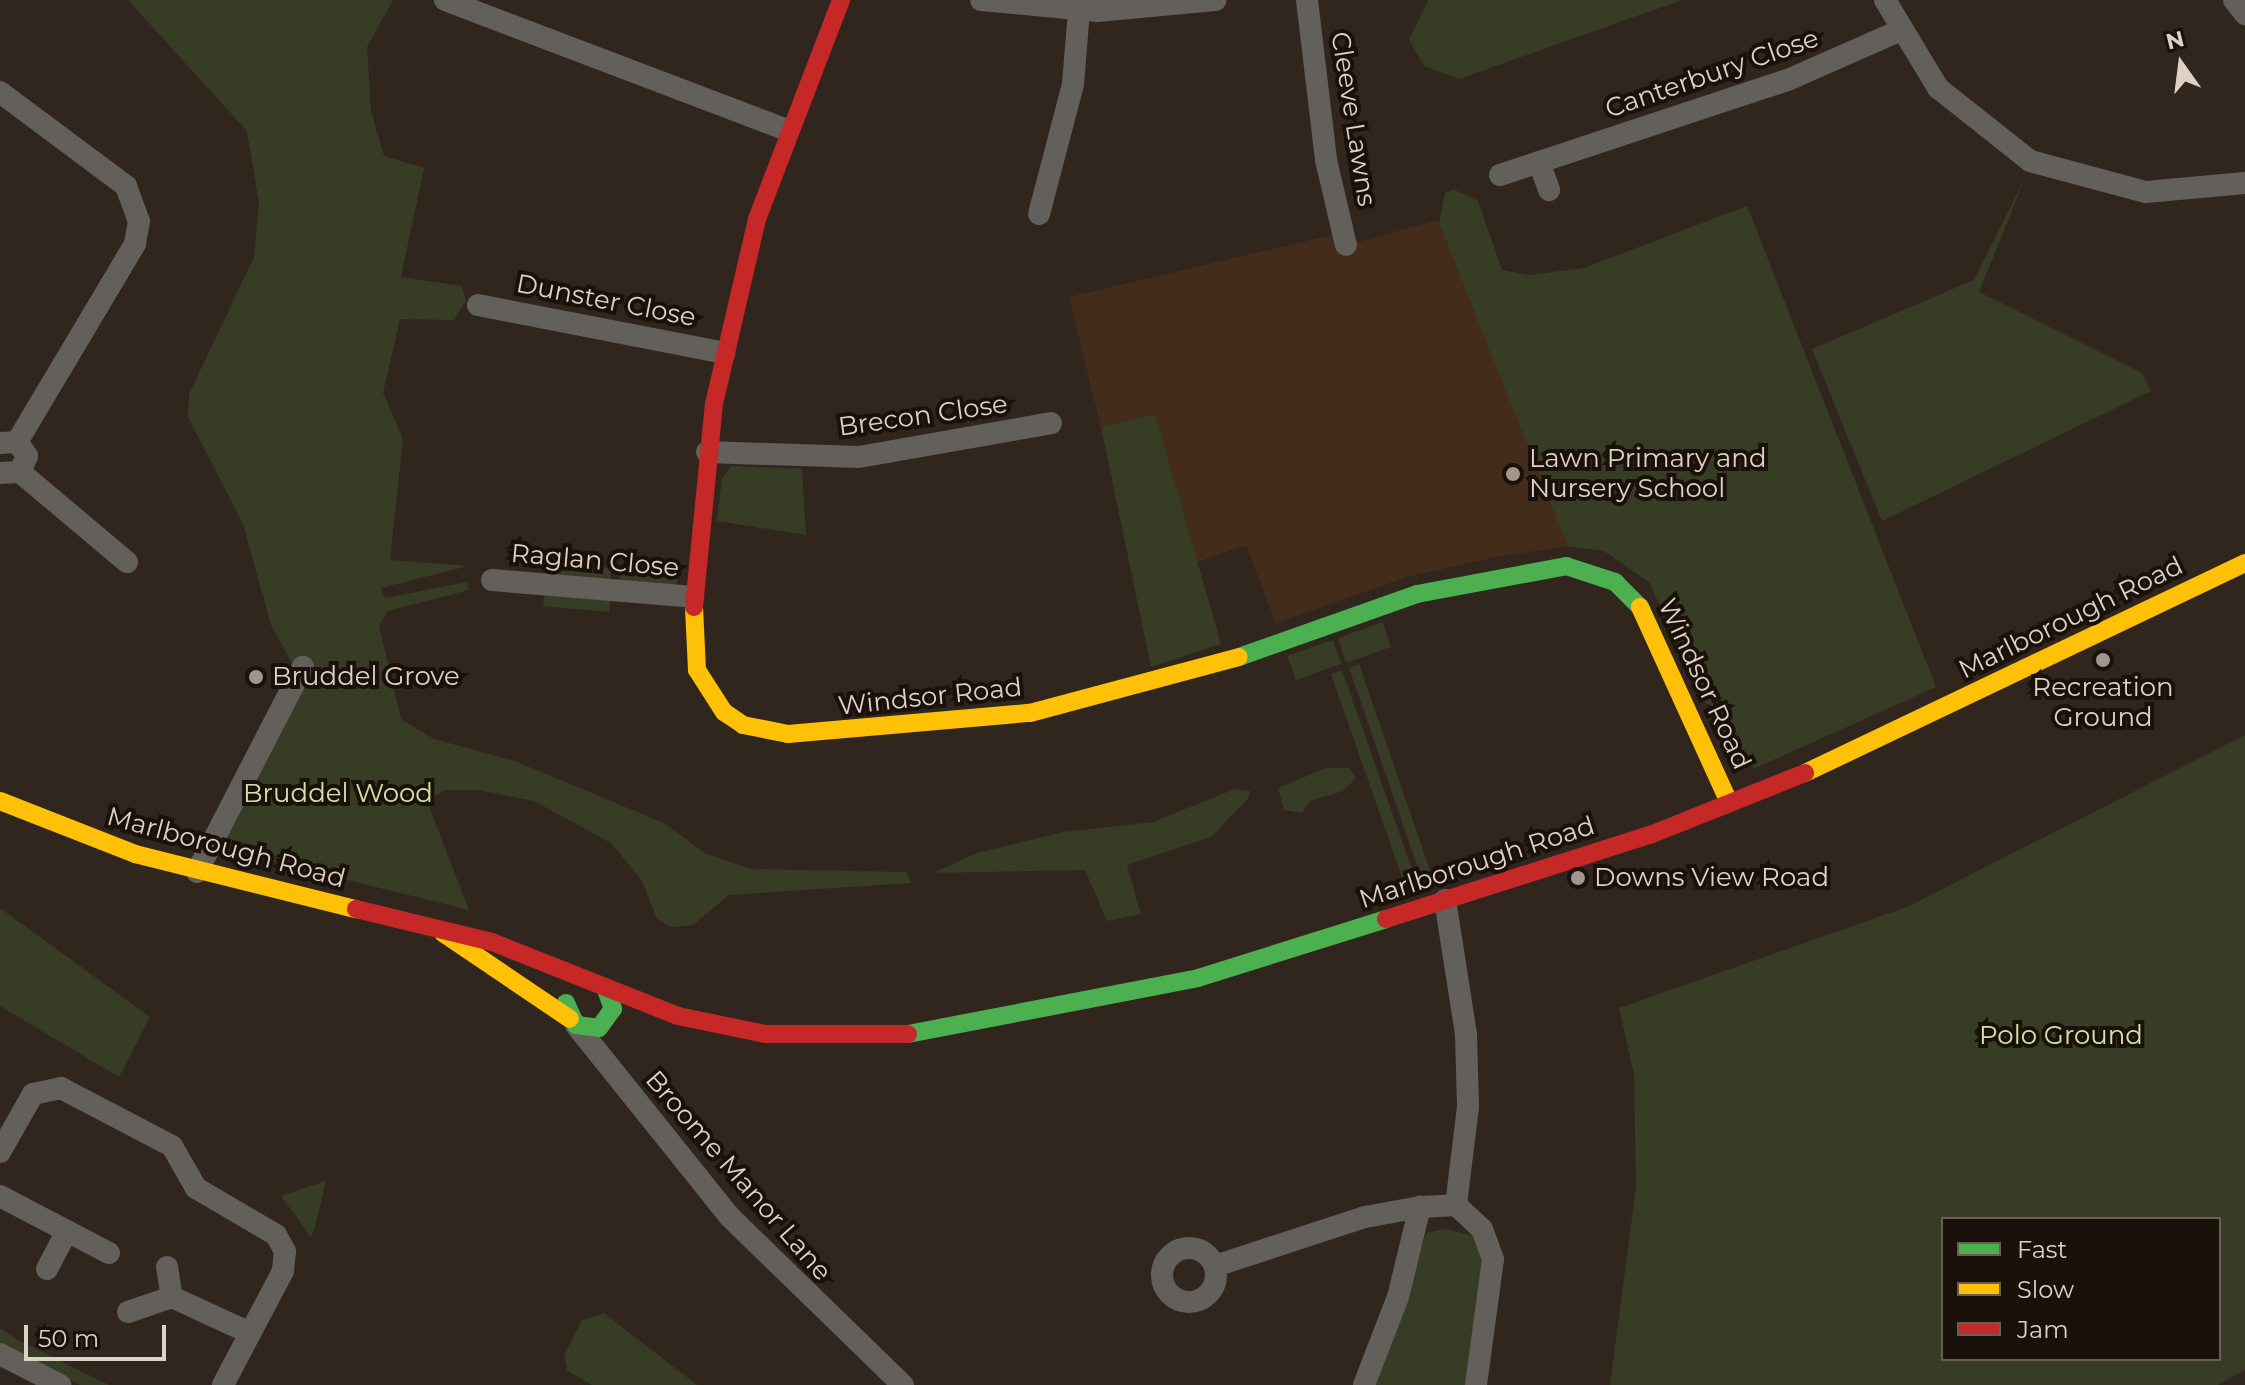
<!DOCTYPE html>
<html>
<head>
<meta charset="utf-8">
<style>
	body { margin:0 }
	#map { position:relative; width:2245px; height:1385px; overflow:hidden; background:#31261e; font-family:Montserrat,sans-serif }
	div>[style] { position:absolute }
	.built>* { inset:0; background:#442c1a }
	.green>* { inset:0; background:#373c25 }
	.street>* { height:22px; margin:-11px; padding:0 11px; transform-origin:11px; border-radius:11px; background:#635f5a }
	.street>.ring { margin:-11px; padding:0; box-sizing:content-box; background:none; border:22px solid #635f5a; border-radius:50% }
	.fast>* { height:18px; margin:-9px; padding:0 9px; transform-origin:9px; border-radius:9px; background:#4caf50 }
	.slow>* { height:18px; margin:-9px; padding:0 9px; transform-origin:9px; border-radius:9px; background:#ffc107 }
	.jam>* { height:18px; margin:-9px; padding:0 9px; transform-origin:9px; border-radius:9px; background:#c62828 }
	.dots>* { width:22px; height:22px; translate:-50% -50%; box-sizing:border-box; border:4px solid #1a110a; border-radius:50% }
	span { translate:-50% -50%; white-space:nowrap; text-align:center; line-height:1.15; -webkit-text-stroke:8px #1a110a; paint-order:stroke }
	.street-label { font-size:26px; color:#ded1c8 }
	.poi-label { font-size:26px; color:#ded1c8 }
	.left { translate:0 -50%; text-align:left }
	.park-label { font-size:26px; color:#d1e2a8 }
	.legend { position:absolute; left:1941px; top:1217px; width:280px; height:144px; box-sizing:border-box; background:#1a110a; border:2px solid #685e56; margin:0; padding:10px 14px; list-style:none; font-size:24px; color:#ded1c8 }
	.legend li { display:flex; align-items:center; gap:16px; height:40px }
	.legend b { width:40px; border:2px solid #685e56 }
	.north { position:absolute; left:2141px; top:24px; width:80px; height:80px; -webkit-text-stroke:6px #1a110a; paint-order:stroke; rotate:346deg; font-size:22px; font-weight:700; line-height:32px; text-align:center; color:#ded1c8 }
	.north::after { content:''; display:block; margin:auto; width:28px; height:36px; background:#ded1c8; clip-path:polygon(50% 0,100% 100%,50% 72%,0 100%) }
	.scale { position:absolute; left:24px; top:1325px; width:142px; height:36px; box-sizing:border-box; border:4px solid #ded1c8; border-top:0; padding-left:10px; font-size:24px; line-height:28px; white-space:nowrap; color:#ded1c8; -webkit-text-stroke:6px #1a110a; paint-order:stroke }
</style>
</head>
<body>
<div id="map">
	<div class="built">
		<div style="clip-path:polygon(1747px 206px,1936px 687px,1755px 768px,1732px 759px,1649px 582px,1604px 551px,1568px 546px,1496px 557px,1407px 577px,1276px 623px,1246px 545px,1194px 563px,1155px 415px,1101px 427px,1069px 297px,1336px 234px,1340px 247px,1438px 220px,1474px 310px)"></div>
	</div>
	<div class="green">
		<div style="clip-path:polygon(128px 0,393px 0,367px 47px,371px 111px,384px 156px,424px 168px,401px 277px,462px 286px,466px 301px,454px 320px,400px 319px,383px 393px,403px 439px,390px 560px,468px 566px,381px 588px,385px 598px,467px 582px,469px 590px,388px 611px,379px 626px,401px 719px,434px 739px,515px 761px,664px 823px,705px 853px,750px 869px,906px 872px,911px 883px,729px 895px,693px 925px,672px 927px,657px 919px,642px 881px,611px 843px,534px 801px,478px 790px,445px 790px,427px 801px,469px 910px,218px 848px,304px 685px,271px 625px,243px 524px,188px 417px,189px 394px,254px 257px,259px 203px,247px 131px)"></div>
		<div style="clip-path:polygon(1428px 0,1682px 0,1459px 79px,1424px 66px,1409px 40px)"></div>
		<div style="clip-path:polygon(2025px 178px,1979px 292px,2142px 373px,2151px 391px,1882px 521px,1812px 349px,1974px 280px)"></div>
		<div style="clip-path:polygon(1453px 189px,1478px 201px,1502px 270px,1529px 275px,1584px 268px,1747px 206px,1936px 687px,1755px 768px,1732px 759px,1649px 582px,1604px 551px,1568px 546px,1439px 223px,1445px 193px)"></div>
		<div style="clip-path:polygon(1155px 414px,1221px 644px,1151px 667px,1101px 427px)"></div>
		<div style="clip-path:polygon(731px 466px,802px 469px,806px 535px,717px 521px,722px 479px)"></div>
		<div style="clip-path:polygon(549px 564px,611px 568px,610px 583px,548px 578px)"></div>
		<div style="clip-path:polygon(620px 568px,678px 572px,677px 584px,619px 584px)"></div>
		<div style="clip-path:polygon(545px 590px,611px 596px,609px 612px,543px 606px)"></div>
		<div style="clip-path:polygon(1383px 622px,1391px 647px,1346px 663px,1338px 638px)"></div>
		<div style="clip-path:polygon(1333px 640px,1341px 664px,1296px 680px,1287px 656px)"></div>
		<div style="clip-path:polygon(1359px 664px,1431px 873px,1421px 877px,1349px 668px)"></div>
		<div style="clip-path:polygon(1342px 670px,1415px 878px,1404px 883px,1331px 674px)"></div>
		<div style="clip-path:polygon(evenodd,2245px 735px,2245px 1370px,2218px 1385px,1610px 1385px,1636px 1187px,1634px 1074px,1619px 1008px,1907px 907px,2245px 735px,2219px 1219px,2219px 1359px,1943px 1359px,1943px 1219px,2219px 1219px)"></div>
		<div style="clip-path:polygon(1326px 768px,1349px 768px,1356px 778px,1343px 791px,1310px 801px,1302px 813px,1284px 810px,1278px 788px)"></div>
		<div style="clip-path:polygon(1235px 789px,1250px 791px,1248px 799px,1211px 837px,1127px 865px,1141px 914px,1107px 921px,1085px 870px,933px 873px,977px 853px,1064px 832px,1153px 822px)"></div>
		<div style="clip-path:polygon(0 908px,150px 1017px,119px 1077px,0 1006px)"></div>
		<div style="clip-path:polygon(326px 1181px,315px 1227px,311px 1237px,281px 1196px)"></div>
		<div style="clip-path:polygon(1445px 1229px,1471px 1235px,1487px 1253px,1469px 1385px,1372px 1385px,1426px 1233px)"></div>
		<div style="clip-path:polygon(604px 1313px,697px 1385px,592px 1385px,567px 1370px,564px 1355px,582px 1320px)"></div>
		<div style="clip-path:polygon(0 1328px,20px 1341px,109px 1385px,80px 1385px,30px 1359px,0 1343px)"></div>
	</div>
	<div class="street">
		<div style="left:445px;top:0;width:366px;rotate:20.8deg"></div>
		<div style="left:981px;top:0;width:117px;rotate:5.4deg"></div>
		<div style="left:1097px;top:11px;width:119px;rotate:-5.3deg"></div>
		<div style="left:1307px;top:0;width:161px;rotate:83.2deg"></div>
		<div style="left:1326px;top:160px;width:87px;rotate:76.8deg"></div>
		<div style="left:1885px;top:0;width:103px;rotate:58.9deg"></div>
		<div style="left:1938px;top:88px;width:117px;rotate:38.4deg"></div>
		<div style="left:2030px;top:161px;width:120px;rotate:15deg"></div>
		<div style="left:2146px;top:192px;width:99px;rotate:-5.2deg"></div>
		<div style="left:2234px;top:0;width:18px;rotate:52deg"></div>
		<div style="left:0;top:92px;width:157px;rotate:36.7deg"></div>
		<div style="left:126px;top:186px;width:37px;rotate:70deg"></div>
		<div style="left:139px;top:221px;width:23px;rotate:100deg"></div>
		<div style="left:135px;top:244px;width:230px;rotate:120.8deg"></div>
		<div style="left:1539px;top:162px;width:30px;rotate:70deg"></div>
		<div style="left:1500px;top:175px;width:305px;rotate:-18.3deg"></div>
		<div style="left:1790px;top:79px;width:119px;rotate:-23.8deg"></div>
		<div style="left:1039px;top:214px;width:134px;rotate:-75.3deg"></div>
		<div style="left:1073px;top:84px;width:73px;rotate:-85.3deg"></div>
		<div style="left:478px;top:305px;width:251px;rotate:11deg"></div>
		<div style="left:0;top:443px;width:17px;rotate:-3deg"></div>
		<div style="left:17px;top:442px;width:17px;rotate:54deg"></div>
		<div style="left:27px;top:456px;width:17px;rotate:114deg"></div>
		<div style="left:20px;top:472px;width:20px;rotate:177deg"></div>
		<div style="left:707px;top:452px;width:152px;rotate:1.9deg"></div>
		<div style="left:859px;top:457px;width:195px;rotate:-10deg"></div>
		<div style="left:20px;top:472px;width:140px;rotate:40.1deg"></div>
		<div style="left:492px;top:580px;width:202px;rotate:4.8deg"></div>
		<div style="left:197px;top:872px;width:231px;rotate:-62.7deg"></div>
		<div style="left:1445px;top:900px;width:136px;rotate:81.1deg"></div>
		<div style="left:1466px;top:1034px;width:73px;rotate:88.4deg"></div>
		<div style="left:1468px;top:1107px;width:99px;rotate:97deg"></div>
		<div style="left:576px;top:1025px;width:245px;rotate:51.3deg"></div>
		<div style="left:729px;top:1216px;width:243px;rotate:44.2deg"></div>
		<div style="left:0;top:1152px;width:67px;rotate:-60.4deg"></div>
		<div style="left:33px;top:1094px;width:29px;rotate:-12deg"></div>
		<div style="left:61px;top:1088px;width:125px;rotate:27.6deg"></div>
		<div style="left:172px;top:1146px;width:48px;rotate:60.3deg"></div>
		<div style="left:196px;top:1188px;width:93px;rotate:30.4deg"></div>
		<div style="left:276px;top:1235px;width:18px;rotate:61deg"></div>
		<div style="left:285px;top:1251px;width:20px;rotate:96deg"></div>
		<div style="left:283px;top:1271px;width:129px;rotate:117.8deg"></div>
		<div style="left:0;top:1196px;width:123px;rotate:27.6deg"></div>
		<div class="ring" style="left:1162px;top:1248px;width:32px;height:32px"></div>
		<div style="left:1215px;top:1266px;width:158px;rotate:-18.1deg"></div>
		<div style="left:1365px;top:1217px;width:56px;rotate:-10.3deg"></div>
		<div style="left:167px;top:1267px;width:30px;rotate:81deg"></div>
		<div style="left:47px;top:1269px;width:43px;rotate:-62.2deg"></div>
		<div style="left:172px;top:1297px;width:86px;rotate:24.8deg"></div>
		<div style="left:128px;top:1312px;width:46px;rotate:-18.8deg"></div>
		<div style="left:0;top:1354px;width:68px;rotate:27.3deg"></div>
		<div style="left:1364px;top:1385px;width:94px;rotate:-68.9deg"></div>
		<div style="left:1398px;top:1297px;width:93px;rotate:-76.3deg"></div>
		<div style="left:1420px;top:1207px;width:36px;rotate:-3deg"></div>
		<div style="left:1456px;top:1205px;width:35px;rotate:43deg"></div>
		<div style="left:1482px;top:1229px;width:32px;rotate:70deg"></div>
		<div style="left:1493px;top:1259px;width:127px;rotate:97.7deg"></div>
	</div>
	<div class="fast">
		<div style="left:1239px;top:657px;width:189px;rotate:-19.5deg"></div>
		<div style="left:1417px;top:594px;width:152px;rotate:-10.6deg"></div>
		<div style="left:1566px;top:566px;width:52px;rotate:18.1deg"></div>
		<div style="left:1615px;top:582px;width:35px;rotate:45deg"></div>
		<div style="left:566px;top:1003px;width:24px;rotate:66deg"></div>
		<div style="left:576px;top:1025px;width:23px;rotate:7deg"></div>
		<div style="left:599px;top:1028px;width:24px;rotate:-54deg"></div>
		<div style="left:613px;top:1009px;width:23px;rotate:-110deg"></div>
		<div style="left:908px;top:1034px;width:295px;rotate:-10.9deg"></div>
		<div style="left:1198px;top:978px;width:197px;rotate:-17.4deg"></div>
	</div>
	<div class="slow">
		<div style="left:694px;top:607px;width:63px;rotate:87.3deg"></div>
		<div style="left:697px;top:670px;width:50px;rotate:57.3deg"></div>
		<div style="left:724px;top:712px;width:23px;rotate:34deg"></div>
		<div style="left:743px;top:725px;width:46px;rotate:11.3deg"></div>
		<div style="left:788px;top:734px;width:243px;rotate:-5deg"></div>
		<div style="left:1030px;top:713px;width:216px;rotate:-15deg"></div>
		<div style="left:1640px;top:607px;width:214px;rotate:65.5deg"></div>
		<div style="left:1805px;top:773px;width:488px;rotate:-25.5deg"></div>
		<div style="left:0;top:801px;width:145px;rotate:21.4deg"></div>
		<div style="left:135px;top:854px;width:228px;rotate:14deg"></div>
		<div style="left:443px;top:933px;width:153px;rotate:34.1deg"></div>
	</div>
	<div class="jam">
		<div style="left:694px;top:607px;width:204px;rotate:-84.4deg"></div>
		<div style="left:714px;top:404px;width:190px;rotate:-76.9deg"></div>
		<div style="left:757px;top:219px;width:235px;rotate:-69deg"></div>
		<div style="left:356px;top:909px;width:140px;rotate:13.6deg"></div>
		<div style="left:492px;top:942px;width:200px;rotate:21.7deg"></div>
		<div style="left:678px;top:1016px;width:89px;rotate:11.7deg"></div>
		<div style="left:765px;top:1034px;width:143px"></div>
		<div style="left:1386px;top:919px;width:277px;rotate:-17.7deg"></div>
		<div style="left:1650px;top:835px;width:167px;rotate:-21.8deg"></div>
	</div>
	<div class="dots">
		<div style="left:1513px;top:474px;background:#a1958c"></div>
		<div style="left:2103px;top:660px;background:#a1958c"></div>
		<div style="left:256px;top:677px;background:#a1958c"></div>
		<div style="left:1578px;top:878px;background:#a1958c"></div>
	</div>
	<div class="street-label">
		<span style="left:1712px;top:74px;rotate:-19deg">Canterbury Close</span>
		<span style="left:1353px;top:119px;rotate:81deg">Cleeve Lawns</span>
		<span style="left:606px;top:301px;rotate:11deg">Dunster Close</span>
		<span style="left:923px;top:416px;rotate:-8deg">Brecon Close</span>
		<span style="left:595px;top:561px;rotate:5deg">Raglan Close</span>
		<span style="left:2071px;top:618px;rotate:-26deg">Marlborough Road</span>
		<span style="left:1704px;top:684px;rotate:65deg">Windsor Road</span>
		<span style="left:930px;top:697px;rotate:-6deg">Windsor Road</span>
		<span style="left:226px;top:848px;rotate:15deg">Marlborough Road</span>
		<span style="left:1477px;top:863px;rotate:-18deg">Marlborough Road</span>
		<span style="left:738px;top:1176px;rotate:49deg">Broome Manor Lane</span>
	</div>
	<div class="poi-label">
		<span class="left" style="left:1529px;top:474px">Lawn Primary and<br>Nursery School</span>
		<span class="left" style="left:272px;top:677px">Bruddel Grove</span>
		<span style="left:2103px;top:703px">Recreation<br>Ground</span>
		<span class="left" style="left:1594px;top:878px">Downs View Road</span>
	</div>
	<div class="park-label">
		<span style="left:338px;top:794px">Bruddel Wood</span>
		<span style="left:2061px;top:1036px">Polo Ground</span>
	</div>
	<ul class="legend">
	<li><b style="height:10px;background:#4caf50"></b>Fast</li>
	<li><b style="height:10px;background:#ffc107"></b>Slow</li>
	<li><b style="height:10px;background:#c62828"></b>Jam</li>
	</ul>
	<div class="north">N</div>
	<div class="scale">50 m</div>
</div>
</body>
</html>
